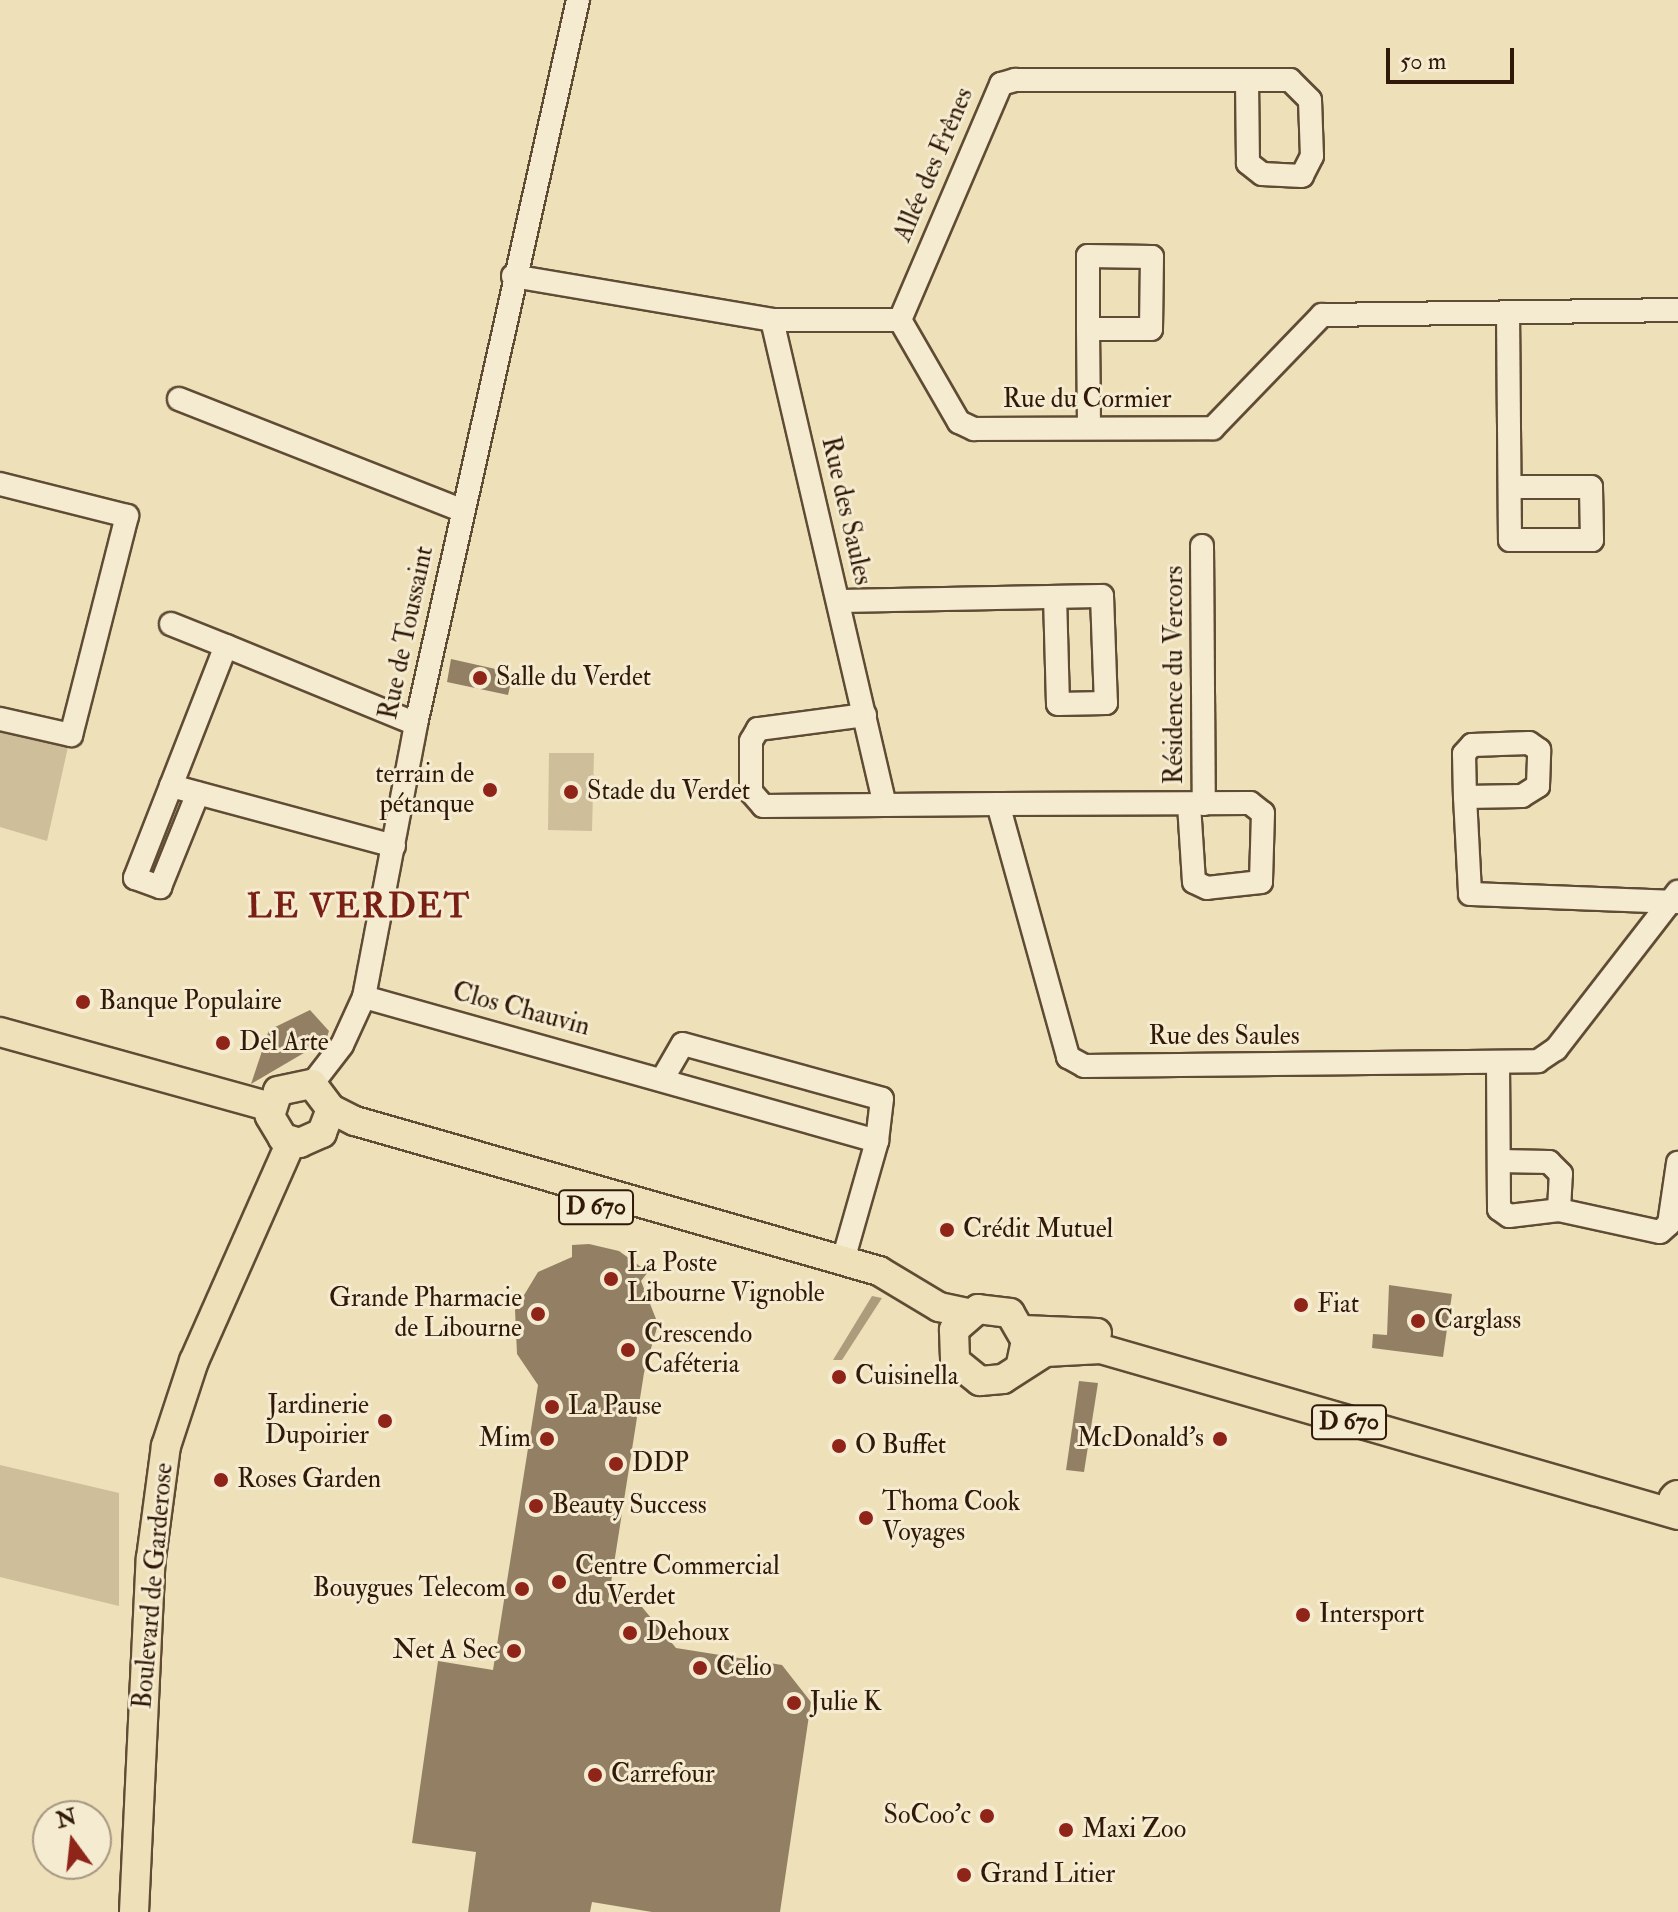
<!DOCTYPE html>
<html>
<head>
<meta charset="utf-8">
<style>
	body { margin:0 }
	#map { position:relative; width:1678px; height:1912px; overflow:hidden; background:#eee0b8; font-family:"IM FELL Double Pica",serif }
	div>[style] { position:absolute }
	.green>* { inset:0; background:#cebe9a }
	.water>* { inset:0; background:#ad9c7c }
	.building>* { inset:0; background:#938064 }
	.roads { filter:drop-shadow(2px 0 #604b34) drop-shadow(-2px 0 #604b34) drop-shadow(0 2px #604b34) drop-shadow(0 -2px #604b34) }
	.minor>* { height:22px; margin:-11px; padding:0 11px; transform-origin:11px; border-radius:11px; background:#f4ebd1 }
	.major>* { height:28px; margin:-14px; padding:0 14px; transform-origin:14px; border-radius:14px; background:#eee0b8 }
	.highway>* { height:34px; margin:-17px; padding:0 17px; transform-origin:17px; border-radius:17px; background:#eee0b8 }
	.dots>* { width:22px; height:22px; translate:-50% -50%; box-sizing:border-box; border:4px solid #f4ebd1; border-radius:50% }
	span { translate:-50% -50%; white-space:nowrap; text-align:center; line-height:1.15; -webkit-text-stroke:6px #f4ebd1; paint-order:stroke }
	.shield-label span { padding:2px 6px; background:#f4ebd1; border:2px solid; border-radius:6px; -webkit-text-stroke-width:0 }
	.shield-label { font-size:24px; color:#301908; font-weight:700 }
	.street-label { font-size:26px; color:#301908 }
	.poi-label { font-size:26px; color:#301908 }
	.left { translate:0 -50%; text-align:left }
	.right { translate:-100% -50%; text-align:right }
	.district-label { font-size:34px; color:#7a1f14; font-weight:700; letter-spacing:2px }
	.north { position:absolute; left:32px; top:1800px; width:80px; height:80px; box-sizing:border-box; background:#f4ebd1; border:2px solid #a69781; border-radius:50%; rotate:345deg; font-size:22px; font-weight:700; line-height:32px; text-align:center; color:#301908 }
	.north::after { content:''; display:block; margin:auto; width:28px; height:36px; background:#8f2418; clip-path:polygon(50% 0,100% 100%,50% 72%,0 100%) }
	.scale { position:absolute; left:1386px; top:48px; width:128px; height:36px; box-sizing:border-box; border:4px solid #301908; border-top:0; padding-left:10px; font-size:24px; line-height:28px; white-space:nowrap; color:#301908; -webkit-text-stroke:6px #f4ebd1; paint-order:stroke }
</style>
</head>
<body>
<div id="map">
	<div class="green">
		<div style="clip-path:polygon(0 731px,68px 747px,47px 841px,0 827px)"></div>
		<div style="clip-path:polygon(549px 753px,594px 753px,592px 831px,548px 830px)"></div>
		<div style="clip-path:polygon(0 1465px,119px 1493px,119px 1606px,0 1577px)"></div>
	</div>
	<div class="water">
		<div style="clip-path:polygon(872px 1296px,882px 1298px,842px 1360px,833px 1360px)"></div>
	</div>
	<div class="building">
		<div style="clip-path:polygon(451px 659px,513px 673px,508px 695px,447px 682px)"></div>
		<div style="clip-path:polygon(310px 1010px,329px 1031px,326px 1040px,251px 1084px,269px 1030px)"></div>
		<div style="clip-path:polygon(589px 1244px,619px 1251px,648px 1272px,641px 1281px,658px 1324px,644px 1373px,608px 1602px,642px 1607px,676px 1648px,782px 1665px,811px 1702px,780px 1912px,652px 1912px,592px 1902px,590px 1912px,468px 1912px,476px 1852px,412px 1843px,438px 1661px,493px 1670px,538px 1385px,517px 1354px,515px 1310px,538px 1272px,572px 1257px,572px 1245px)"></div>
		<div style="clip-path:polygon(1389px 1285px,1452px 1294px,1443px 1357px,1372px 1348px,1373px 1334px,1387px 1335px)"></div>
		<div style="clip-path:polygon(1079px 1381px,1098px 1383px,1084px 1472px,1066px 1470px)"></div>
	</div>
	<div class="roads">
		<div class="minor">
			<div style="left:513px;top:276px;width:263px;rotate:9.6deg"></div>
			<div style="left:772px;top:320px;width:128px"></div>
			<div style="left:900px;top:320px;width:118px;rotate:60deg"></div>
			<div style="left:959px;top:422px;width:17px;rotate:25deg"></div>
			<div style="left:974px;top:429px;width:239px;rotate:-0.2deg"></div>
			<div style="left:1213px;top:428px;width:157px;rotate:-46deg"></div>
			<div style="left:1322px;top:315px;width:356px;rotate:-0.8deg"></div>
			<div style="left:1508px;top:312px;width:228px;rotate:89.5deg"></div>
			<div style="left:1510px;top:540px;width:82px"></div>
			<div style="left:1592px;top:540px;width:53px;rotate:-91.1deg"></div>
			<div style="left:1591px;top:487px;width:81px;rotate:180deg"></div>
			<div style="left:772px;top:320px;width:498px;rotate:76.9deg"></div>
			<div style="left:885px;top:805px;width:113px;rotate:-0.5deg"></div>
			<div style="left:998px;top:804px;width:263px;rotate:74.5deg"></div>
			<div style="left:1068px;top:1057px;width:18px;rotate:29deg"></div>
			<div style="left:1084px;top:1066px;width:454px;rotate:-0.6deg"></div>
			<div style="left:1538px;top:1061px;width:22px;rotate:-34deg"></div>
			<div style="left:1556px;top:1049px;width:199px;rotate:-52.2deg"></div>
			<div style="left:900px;top:320px;width:257px;rotate:-66.8deg"></div>
			<div style="left:1001px;top:84px;width:15px;rotate:-16deg"></div>
			<div style="left:1015px;top:80px;width:275px"></div>
			<div style="left:1290px;top:80px;width:28px;rotate:45deg"></div>
			<div style="left:1310px;top:100px;width:56px;rotate:88deg"></div>
			<div style="left:1312px;top:156px;width:22px;rotate:117deg"></div>
			<div style="left:1302px;top:176px;width:40px;rotate:-177.1deg"></div>
			<div style="left:1262px;top:174px;width:18px;rotate:-142deg"></div>
			<div style="left:1248px;top:163px;width:83px;rotate:-90.7deg"></div>
			<div style="left:1088px;top:329px;width:63px"></div>
			<div style="left:1151px;top:329px;width:72px;rotate:-89.2deg"></div>
			<div style="left:1152px;top:257px;width:64px;rotate:-179.1deg"></div>
			<div style="left:1088px;top:256px;width:73px;rotate:90deg"></div>
			<div style="left:1088px;top:329px;width:99px;rotate:89.4deg"></div>
			<div style="left:179px;top:399px;width:305px;rotate:21.5deg"></div>
			<div style="left:0;top:484px;width:131px;rotate:14.1deg"></div>
			<div style="left:127px;top:516px;width:226px;rotate:104.3deg"></div>
			<div style="left:71px;top:735px;width:73px;rotate:-167.3deg"></div>
			<div style="left:1202px;top:546px;width:258px;rotate:89.6deg"></div>
			<div style="left:839px;top:601px;width:263px;rotate:-1.1deg"></div>
			<div style="left:1102px;top:596px;width:107px;rotate:87.9deg"></div>
			<div style="left:1106px;top:703px;width:48px;rotate:178.8deg"></div>
			<div style="left:1058px;top:704px;width:107px;rotate:-91.6deg"></div>
			<div style="left:171px;top:624px;width:59px;rotate:21.8deg"></div>
			<div style="left:865px;top:715px;width:108px;rotate:172.5deg"></div>
			<div style="left:758px;top:729px;width:14px;rotate:120deg"></div>
			<div style="left:751px;top:741px;width:51px;rotate:90deg"></div>
			<div style="left:751px;top:792px;width:18px;rotate:49deg"></div>
			<div style="left:763px;top:806px;width:122px;rotate:-0.5deg"></div>
			<div style="left:171px;top:786px;width:99px;rotate:111.4deg"></div>
			<div style="left:135px;top:878px;width:27px;rotate:20deg"></div>
			<div style="left:160px;top:887px;width:101px;rotate:-68deg"></div>
			<div style="left:1465px;top:797px;width:57px;rotate:-1deg"></div>
			<div style="left:1522px;top:796px;width:19px;rotate:-32deg"></div>
			<div style="left:1538px;top:786px;width:36px;rotate:-88deg"></div>
			<div style="left:1539px;top:750px;width:12px;rotate:-145deg"></div>
			<div style="left:1529px;top:743px;width:57px;rotate:178deg"></div>
			<div style="left:1472px;top:745px;width:12px;rotate:132deg"></div>
			<div style="left:1464px;top:754px;width:43px;rotate:88.7deg"></div>
			<div style="left:1465px;top:797px;width:97px;rotate:87deg"></div>
			<div style="left:1470px;top:894px;width:208px;rotate:2.2deg"></div>
			<div style="left:998px;top:804px;width:252px;rotate:-0.2deg"></div>
			<div style="left:1250px;top:803px;width:16px;rotate:38deg"></div>
			<div style="left:1263px;top:813px;width:69px;rotate:91.7deg"></div>
			<div style="left:1261px;top:882px;width:54px;rotate:173.7deg"></div>
			<div style="left:1207px;top:888px;width:14px;rotate:-155deg"></div>
			<div style="left:1194px;top:882px;width:78px;rotate:-93.7deg"></div>
			<div style="left:394px;top:846px;width:231px;rotate:-164.9deg"></div>
			<div style="left:171px;top:786px;width:150px;rotate:-68.6deg"></div>
			<div style="left:226px;top:646px;width:205px;rotate:22.3deg"></div>
			<div style="left:364px;top:997px;width:533px;rotate:15.68deg"></div>
			<div style="left:1498px;top:1063px;width:146px;rotate:89.6deg"></div>
			<div style="left:1499px;top:1209px;width:12px;rotate:35deg"></div>
			<div style="left:1509px;top:1216px;width:50px;rotate:-6.8deg"></div>
			<div style="left:1559px;top:1210px;width:36px;rotate:-87deg"></div>
			<div style="left:1561px;top:1174px;width:17px;rotate:-135deg"></div>
			<div style="left:1549px;top:1162px;width:50px;rotate:-178.9deg"></div>
			<div style="left:663px;top:1078px;width:39px;rotate:-60deg"></div>
			<div style="left:683px;top:1044px;width:206px;rotate:15.4deg"></div>
			<div style="left:882px;top:1099px;width:42px;rotate:96.8deg"></div>
			<div style="left:877px;top:1141px;width:124px;rotate:105.9deg"></div>
			<div style="left:312px;top:1084px;width:49px;rotate:-52.4deg"></div>
			<div style="left:342px;top:1045px;width:53px;rotate:-65.4deg"></div>
			<div style="left:364px;top:997px;width:278px;rotate:-79.2deg"></div>
			<div style="left:416px;top:724px;width:742px;rotate:-77.39deg"></div>
			<div style="left:1559px;top:1210px;width:103px;rotate:12.3deg"></div>
			<div style="left:1660px;top:1232px;width:12px;rotate:-42deg"></div>
			<div style="left:1669px;top:1224px;width:62px;rotate:-81.6deg"></div>
		</div>
		<div class="major">
			<div style="left:0;top:1032px;width:280px;rotate:15.5deg"></div>
			<div style="left:331px;top:1109px;width:26px;rotate:111deg"></div>
			<div style="left:322px;top:1133px;width:24px;rotate:156deg"></div>
			<div style="left:300px;top:1143px;width:18px;rotate:-164deg"></div>
			<div style="left:283px;top:1138px;width:26px;rotate:-121deg"></div>
			<div style="left:270px;top:1116px;width:26px;rotate:-72deg"></div>
			<div style="left:278px;top:1091px;width:35px;rotate:-12deg"></div>
			<div style="left:312px;top:1084px;width:31px;rotate:53deg"></div>
			<div style="left:331px;top:1109px;width:27px;rotate:27deg"></div>
			<div style="left:355px;top:1121px;width:545px;rotate:15.97deg"></div>
			<div style="left:879px;top:1271px;width:70px;rotate:31deg"></div>
			<div style="left:939px;top:1307px;width:30px;rotate:12deg"></div>
			<div style="left:1023px;top:1330px;width:74px;rotate:2.3deg"></div>
			<div style="left:1021px;top:1364px;width:24px;rotate:-78deg"></div>
			<div style="left:1026px;top:1341px;width:32px;rotate:-120deg"></div>
			<div style="left:1010px;top:1313px;width:32px;rotate:-173deg"></div>
			<div style="left:978px;top:1309px;width:32px;rotate:139deg"></div>
			<div style="left:954px;top:1330px;width:31px;rotate:88deg"></div>
			<div style="left:955px;top:1361px;width:32px;rotate:39deg"></div>
			<div style="left:980px;top:1381px;width:23px;rotate:-5deg"></div>
			<div style="left:1003px;top:1379px;width:50px;rotate:-32.7deg"></div>
			<div style="left:1045px;top:1352px;width:56px;rotate:-3.1deg"></div>
			<div style="left:1101px;top:1349px;width:600px;rotate:16.05deg"></div>
			<div style="left:134px;top:1912px;width:354px;rotate:-87.3deg"></div>
			<div style="left:151px;top:1558px;width:113px;rotate:-82.4deg"></div>
			<div style="left:166px;top:1446px;width:89px;rotate:-71.8deg"></div>
			<div style="left:194px;top:1361px;width:240px;rotate:-66.1deg"></div>
		</div>
		<div class="highway">
			<div style="left:1676px;top:1500px;width:3px;rotate:-45deg"></div>
		</div>
	</div>
	<div class="dots">
		<div style="left:480px;top:678px;background:#8f2418"></div>
		<div style="left:490px;top:790px;background:#8f2418"></div>
		<div style="left:571px;top:792px;background:#8f2418"></div>
		<div style="left:83px;top:1002px;background:#8f2418"></div>
		<div style="left:223px;top:1043px;background:#8f2418"></div>
		<div style="left:947px;top:1230px;background:#8f2418"></div>
		<div style="left:611px;top:1279px;background:#8f2418"></div>
		<div style="left:1301px;top:1305px;background:#8f2418"></div>
		<div style="left:538px;top:1314px;background:#8f2418"></div>
		<div style="left:1418px;top:1321px;background:#8f2418"></div>
		<div style="left:628px;top:1350px;background:#8f2418"></div>
		<div style="left:839px;top:1377px;background:#8f2418"></div>
		<div style="left:552px;top:1407px;background:#8f2418"></div>
		<div style="left:385px;top:1421px;background:#8f2418"></div>
		<div style="left:547px;top:1439px;background:#8f2418"></div>
		<div style="left:1220px;top:1439px;background:#8f2418"></div>
		<div style="left:839px;top:1446px;background:#8f2418"></div>
		<div style="left:616px;top:1464px;background:#8f2418"></div>
		<div style="left:221px;top:1480px;background:#8f2418"></div>
		<div style="left:536px;top:1506px;background:#8f2418"></div>
		<div style="left:866px;top:1518px;background:#8f2418"></div>
		<div style="left:559px;top:1582px;background:#8f2418"></div>
		<div style="left:522px;top:1589px;background:#8f2418"></div>
		<div style="left:1303px;top:1615px;background:#8f2418"></div>
		<div style="left:630px;top:1633px;background:#8f2418"></div>
		<div style="left:514px;top:1651px;background:#8f2418"></div>
		<div style="left:700px;top:1668px;background:#8f2418"></div>
		<div style="left:794px;top:1703px;background:#8f2418"></div>
		<div style="left:595px;top:1775px;background:#8f2418"></div>
		<div style="left:987px;top:1816px;background:#8f2418"></div>
		<div style="left:1066px;top:1830px;background:#8f2418"></div>
		<div style="left:964px;top:1875px;background:#8f2418"></div>
	</div>
	<div class="shield-label">
		<span style="left:596px;top:1207px">D 670</span>
		<span style="left:1349px;top:1422px">D 670</span>
	</div>
	<div class="street-label">
		<span style="left:934px;top:165px;rotate:-67deg">Allée des Frênes</span>
		<span style="left:1087px;top:400px">Rue du Cormier</span>
		<span style="left:846px;top:511px;rotate:77deg">Rue des Saules</span>
		<span style="left:407px;top:633px;rotate:-78deg">Rue de Toussaint</span>
		<span style="left:1175px;top:675px;rotate:-90deg">Résidence du Vercors</span>
		<span style="left:521px;top:1010px;rotate:15deg">Clos Chauvin</span>
		<span style="left:1224px;top:1037px">Rue des Saules</span>
		<span style="left:154px;top:1586px;rotate:-85deg">Boulevard de Garderose</span>
	</div>
	<div class="poi-label">
		<span class="left" style="left:496px;top:678px">Salle du Verdet</span>
		<span class="right" style="left:474px;top:790px">terrain de<br>pétanque</span>
		<span class="left" style="left:587px;top:792px">Stade du Verdet</span>
		<span class="left" style="left:99px;top:1002px">Banque Populaire</span>
		<span class="left" style="left:239px;top:1043px">Del Arte</span>
		<span class="left" style="left:963px;top:1230px">Crédit Mutuel</span>
		<span class="left" style="left:627px;top:1279px">La Poste<br>Libourne Vignoble</span>
		<span class="right" style="left:522px;top:1314px">Grande Pharmacie<br>de Libourne</span>
		<span class="left" style="left:1317px;top:1305px">Fiat</span>
		<span class="left" style="left:1434px;top:1321px">Carglass</span>
		<span class="left" style="left:644px;top:1350px">Crescendo<br>Caféteria</span>
		<span class="left" style="left:855px;top:1377px">Cuisinella</span>
		<span class="right" style="left:369px;top:1421px">Jardinerie<br>Dupoirier</span>
		<span class="left" style="left:568px;top:1407px">La Pause</span>
		<span class="right" style="left:531px;top:1439px">Mim</span>
		<span class="right" style="left:1204px;top:1439px">McDonald's</span>
		<span class="left" style="left:855px;top:1446px">O Buffet</span>
		<span class="left" style="left:632px;top:1464px">DDP</span>
		<span class="left" style="left:237px;top:1480px">Roses Garden</span>
		<span class="left" style="left:882px;top:1518px">Thoma Cook<br>Voyages</span>
		<span class="left" style="left:552px;top:1506px">Beauty Success</span>
		<span class="left" style="left:575px;top:1582px">Centre Commercial<br>du Verdet</span>
		<span class="right" style="left:506px;top:1589px">Bouygues Telecom</span>
		<span class="left" style="left:1319px;top:1615px">Intersport</span>
		<span class="left" style="left:646px;top:1633px">Dehoux</span>
		<span class="right" style="left:498px;top:1651px">Net A Sec</span>
		<span class="left" style="left:716px;top:1668px">Celio</span>
		<span class="left" style="left:810px;top:1703px">Julie K</span>
		<span class="left" style="left:611px;top:1775px">Carrefour</span>
		<span class="right" style="left:971px;top:1816px">SoCoo'c</span>
		<span class="left" style="left:1082px;top:1830px">Maxi Zoo</span>
		<span class="left" style="left:980px;top:1875px">Grand Litier</span>
	</div>
	<div class="district-label">
		<span style="left:359px;top:907px">LE VERDET</span>
	</div>
	<div class="north">N</div>
	<div class="scale">50 m</div>
</div>
</body>
</html>
